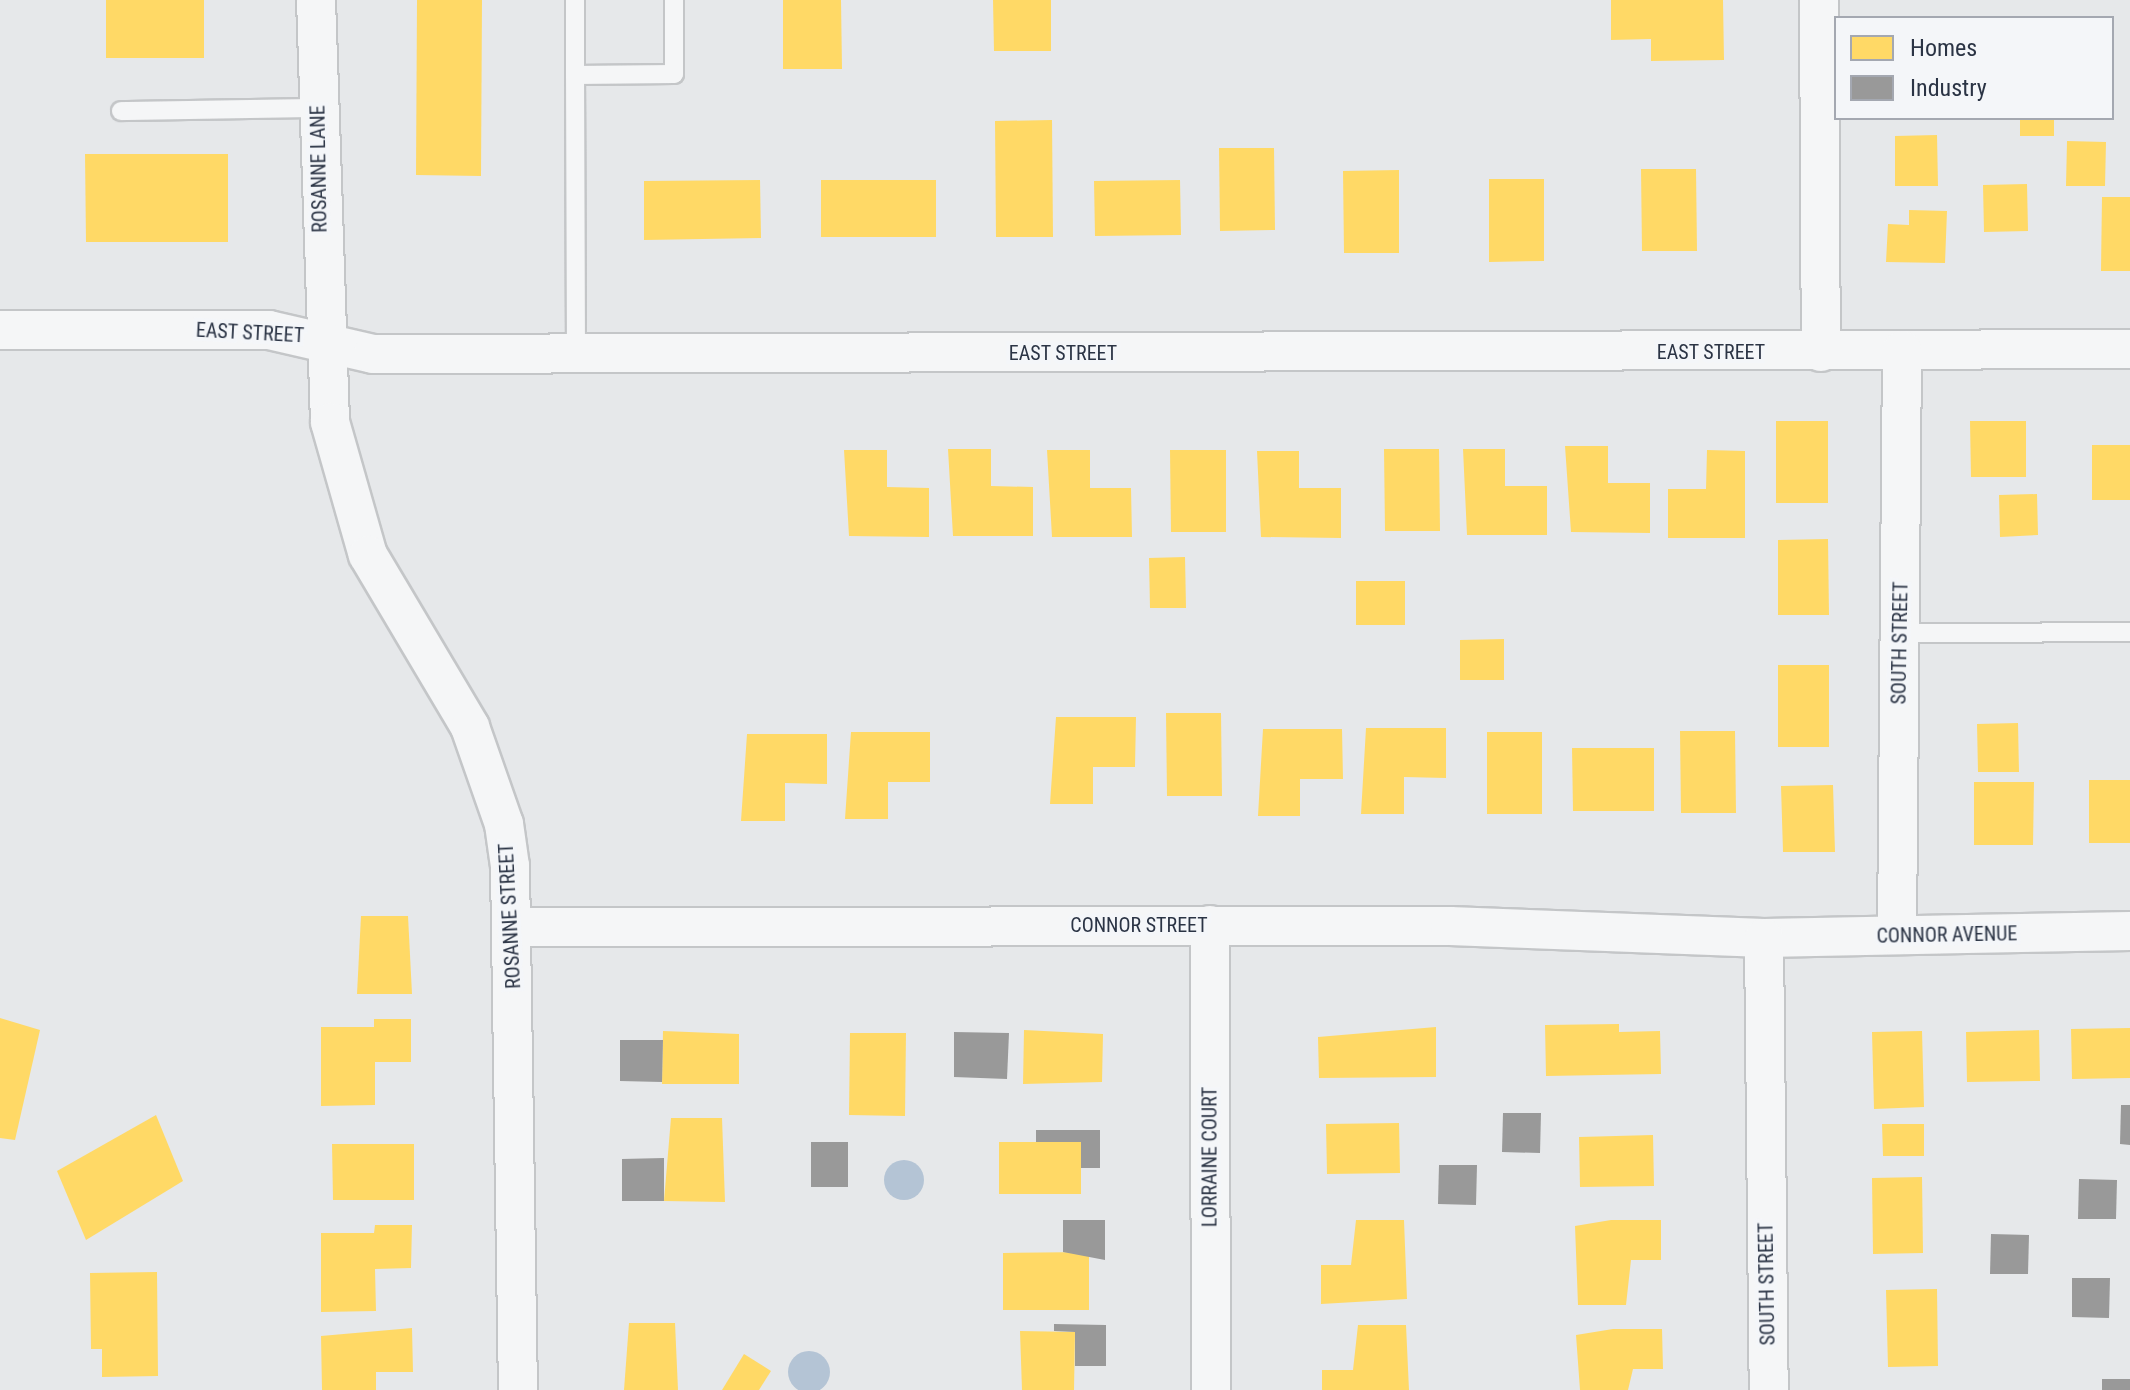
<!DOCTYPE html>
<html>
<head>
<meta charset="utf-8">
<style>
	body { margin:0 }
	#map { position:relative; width:2130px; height:1390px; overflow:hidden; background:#e6e8ea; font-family:"Roboto Condensed",sans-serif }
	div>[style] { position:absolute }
	.water>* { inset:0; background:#b4c4d5 }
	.round { border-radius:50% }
	.homes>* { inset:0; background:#ffd966 }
	.industry>* { inset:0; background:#999 }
	.roads { filter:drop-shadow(2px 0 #c4c6c8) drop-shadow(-2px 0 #c4c6c8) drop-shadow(0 2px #c4c6c8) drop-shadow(0 -2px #c4c6c8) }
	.lane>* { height:18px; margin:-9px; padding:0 9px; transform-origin:9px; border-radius:9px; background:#f5f6f7 }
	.street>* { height:38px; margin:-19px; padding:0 19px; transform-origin:19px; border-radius:19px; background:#f5f6f7 }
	span { translate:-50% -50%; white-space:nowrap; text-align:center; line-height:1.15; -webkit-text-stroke:8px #f4f6f9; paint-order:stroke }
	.street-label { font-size:20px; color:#2b3445 }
	.legend { position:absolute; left:1834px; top:16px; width:280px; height:104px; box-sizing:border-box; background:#f4f6f9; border:2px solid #a4a8b1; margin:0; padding:10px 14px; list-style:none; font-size:24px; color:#2b3445 }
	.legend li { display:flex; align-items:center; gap:16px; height:40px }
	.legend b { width:40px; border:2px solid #a4a8b1 }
</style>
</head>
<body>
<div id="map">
	<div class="water">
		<div class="round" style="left:884px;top:1160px;width:40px;height:40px"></div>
		<div class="round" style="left:788px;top:1351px;width:42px;height:42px"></div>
	</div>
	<div class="homes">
		<div style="clip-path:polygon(106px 0,204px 0,204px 58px,106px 58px)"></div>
		<div style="clip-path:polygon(417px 0,482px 0,481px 176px,416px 175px)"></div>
		<div style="clip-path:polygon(783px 0,841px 0,842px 69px,783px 69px)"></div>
		<div style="clip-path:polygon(993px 0,1051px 0,1051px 51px,994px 51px)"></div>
		<div style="clip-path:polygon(1611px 0,1723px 0,1724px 60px,1651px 61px,1651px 39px,1611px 40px)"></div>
		<div style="clip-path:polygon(2020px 118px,2054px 118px,2054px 136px,2020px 136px)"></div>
		<div style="clip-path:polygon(1052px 120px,1053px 237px,996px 237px,995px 121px)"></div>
		<div style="clip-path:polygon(1937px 135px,1938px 186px,1895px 186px,1895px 136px)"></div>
		<div style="clip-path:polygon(2067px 141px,2106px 142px,2105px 186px,2066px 186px)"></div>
		<div style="clip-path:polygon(1219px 148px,1274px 148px,1275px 230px,1220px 231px)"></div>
		<div style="clip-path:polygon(85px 154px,228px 154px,228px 242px,86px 242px)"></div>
		<div style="clip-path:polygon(1641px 169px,1696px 169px,1697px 251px,1642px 251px)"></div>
		<div style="clip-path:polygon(1399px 170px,1399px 253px,1344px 253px,1343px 171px)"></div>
		<div style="clip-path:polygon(1489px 179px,1544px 179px,1544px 261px,1489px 262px)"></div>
		<div style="clip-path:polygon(760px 180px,761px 238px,644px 240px,644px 181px)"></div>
		<div style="clip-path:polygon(821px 180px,936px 180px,936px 237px,821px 237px)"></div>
		<div style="clip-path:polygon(1180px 180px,1181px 235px,1095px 236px,1094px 181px)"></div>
		<div style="clip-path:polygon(2027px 184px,2028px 231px,1984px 232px,1983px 185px)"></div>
		<div style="clip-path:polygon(2102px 197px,2130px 197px,2130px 271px,2101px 271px)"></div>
		<div style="clip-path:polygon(1909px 210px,1947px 211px,1945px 263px,1886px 262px,1888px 224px,1909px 225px)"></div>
		<div style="clip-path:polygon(1776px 421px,1828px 421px,1828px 503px,1776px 503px)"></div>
		<div style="clip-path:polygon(1970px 421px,2026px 421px,2026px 477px,1971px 477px)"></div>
		<div style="clip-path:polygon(2092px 445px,2130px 445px,2130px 500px,2092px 500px)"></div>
		<div style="clip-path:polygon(1565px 446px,1608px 446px,1608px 483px,1650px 483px,1650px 533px,1571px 532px)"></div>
		<div style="clip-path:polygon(948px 449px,991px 449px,991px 486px,1033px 487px,1033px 536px,953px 536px)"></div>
		<div style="clip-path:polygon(1384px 449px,1439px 449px,1440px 531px,1385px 531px)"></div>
		<div style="clip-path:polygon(1463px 449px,1505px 449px,1505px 486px,1547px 486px,1547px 535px,1467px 535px)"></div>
		<div style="clip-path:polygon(844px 450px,887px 450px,887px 487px,929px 488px,929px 537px,849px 536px)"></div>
		<div style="clip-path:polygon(1047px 450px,1090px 450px,1090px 488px,1131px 488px,1132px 537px,1052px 537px)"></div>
		<div style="clip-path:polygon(1170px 450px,1226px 450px,1226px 532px,1171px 532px)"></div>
		<div style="clip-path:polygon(1707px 450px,1745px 451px,1745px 538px,1668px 538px,1668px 489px,1706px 489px)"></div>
		<div style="clip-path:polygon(1257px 451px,1299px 451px,1299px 488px,1341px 488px,1341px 538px,1261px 537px)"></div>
		<div style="clip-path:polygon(2037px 494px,2038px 535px,2000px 537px,1999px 495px)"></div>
		<div style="clip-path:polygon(1828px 539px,1829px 615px,1778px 615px,1778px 540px)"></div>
		<div style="clip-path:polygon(1185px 557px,1186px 608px,1150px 608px,1149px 558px)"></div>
		<div style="clip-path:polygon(1356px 581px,1405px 581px,1405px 625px,1356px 625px)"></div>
		<div style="clip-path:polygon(1504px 639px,1504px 680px,1460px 680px,1460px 640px)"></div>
		<div style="clip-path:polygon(1778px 665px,1829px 665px,1829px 747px,1778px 747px)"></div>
		<div style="clip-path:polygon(1166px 713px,1221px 713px,1222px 796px,1167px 796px)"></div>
		<div style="clip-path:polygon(1056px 717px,1136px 717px,1135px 767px,1093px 767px,1093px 804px,1050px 804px)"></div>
		<div style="clip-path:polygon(2018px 723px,2019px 772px,1978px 772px,1977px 724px)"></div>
		<div style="clip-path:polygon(1366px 728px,1446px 728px,1446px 778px,1404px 777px,1404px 814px,1361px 814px)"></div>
		<div style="clip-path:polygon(1263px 729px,1342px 729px,1343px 779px,1300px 779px,1300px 816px,1258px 816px)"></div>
		<div style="clip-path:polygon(1680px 731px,1735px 731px,1736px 813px,1681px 813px)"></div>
		<div style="clip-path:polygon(851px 732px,930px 732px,930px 782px,888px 782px,888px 819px,845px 819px)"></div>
		<div style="clip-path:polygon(1487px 732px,1542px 732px,1542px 814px,1487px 814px)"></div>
		<div style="clip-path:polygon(747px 734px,827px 734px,827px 784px,785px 783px,785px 821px,741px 821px)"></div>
		<div style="clip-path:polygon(1572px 748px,1654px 748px,1654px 811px,1573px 811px)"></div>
		<div style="clip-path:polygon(2089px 780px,2130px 780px,2130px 843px,2089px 843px)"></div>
		<div style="clip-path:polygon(1974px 782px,2034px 782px,2033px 845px,1974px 845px)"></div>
		<div style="clip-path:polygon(1833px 785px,1835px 852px,1783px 852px,1781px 786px)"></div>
		<div style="clip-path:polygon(361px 916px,408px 916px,412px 994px,357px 994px)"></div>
		<div style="clip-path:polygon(0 1018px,40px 1030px,15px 1140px,0 1138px)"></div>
		<div style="clip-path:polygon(374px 1019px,411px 1019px,411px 1062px,375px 1062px,375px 1105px,321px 1106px,321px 1027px,374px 1027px)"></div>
		<div style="clip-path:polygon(1619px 1024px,1619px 1032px,1660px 1031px,1661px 1074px,1546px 1076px,1545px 1025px)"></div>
		<div style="clip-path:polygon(1436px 1027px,1436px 1077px,1319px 1078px,1318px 1037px)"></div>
		<div style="clip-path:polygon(2130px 1028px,2130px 1078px,2072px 1079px,2071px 1029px)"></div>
		<div style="clip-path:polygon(1024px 1030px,1103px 1034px,1102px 1082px,1023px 1084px)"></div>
		<div style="clip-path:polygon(2039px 1030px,2040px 1081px,1967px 1082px,1966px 1032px)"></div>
		<div style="clip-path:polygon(663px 1031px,739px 1034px,739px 1084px,662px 1084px)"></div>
		<div style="clip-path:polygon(1922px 1031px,1924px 1107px,1874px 1109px,1872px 1032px)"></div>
		<div style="clip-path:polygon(850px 1033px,906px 1033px,905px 1116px,849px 1115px)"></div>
		<div style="clip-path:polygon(156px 1115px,183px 1181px,86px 1240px,57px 1171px)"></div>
		<div style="clip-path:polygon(671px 1118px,722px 1118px,725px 1202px,664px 1201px)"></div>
		<div style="clip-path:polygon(1399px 1123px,1400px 1173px,1327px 1174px,1326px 1124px)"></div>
		<div style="clip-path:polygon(1882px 1124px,1924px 1124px,1924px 1156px,1883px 1156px)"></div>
		<div style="clip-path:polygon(1653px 1135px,1654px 1186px,1580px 1187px,1579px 1137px)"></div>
		<div style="clip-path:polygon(999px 1142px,1081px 1142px,1081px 1194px,999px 1194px)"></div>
		<div style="clip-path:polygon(332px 1144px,414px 1144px,414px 1200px,333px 1200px)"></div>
		<div style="clip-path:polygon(1922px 1177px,1923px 1253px,1873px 1254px,1872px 1178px)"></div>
		<div style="clip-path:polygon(1356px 1220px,1404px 1220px,1407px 1299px,1321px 1304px,1321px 1265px,1351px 1265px)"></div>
		<div style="clip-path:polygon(1611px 1220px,1661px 1220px,1661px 1260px,1631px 1260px,1626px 1305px,1578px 1305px,1575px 1226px)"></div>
		<div style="clip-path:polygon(375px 1225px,412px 1225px,411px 1268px,375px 1269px,376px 1311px,321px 1312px,321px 1233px,374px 1233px)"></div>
		<div style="clip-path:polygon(1089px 1252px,1089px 1310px,1003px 1310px,1003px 1253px)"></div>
		<div style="clip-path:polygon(157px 1272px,158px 1376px,102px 1377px,102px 1349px,91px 1349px,90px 1273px)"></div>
		<div style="clip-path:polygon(1937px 1289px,1938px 1366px,1888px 1367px,1886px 1290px)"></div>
		<div style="clip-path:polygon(629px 1323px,675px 1323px,678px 1390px,624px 1390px)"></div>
		<div style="clip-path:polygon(1358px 1325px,1406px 1325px,1409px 1390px,1322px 1390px,1322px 1370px,1353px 1370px)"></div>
		<div style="clip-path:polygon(412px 1328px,413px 1372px,376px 1372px,376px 1390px,322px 1390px,321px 1336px)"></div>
		<div style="clip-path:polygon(1613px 1329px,1662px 1329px,1663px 1369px,1633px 1369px,1628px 1390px,1580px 1390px,1576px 1335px)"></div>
		<div style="clip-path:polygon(1020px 1331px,1075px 1332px,1074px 1390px,1022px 1390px)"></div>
		<div style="clip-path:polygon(744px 1354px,771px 1371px,759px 1390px,722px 1390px)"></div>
	</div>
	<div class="industry">
		<div style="clip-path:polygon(954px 1032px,1009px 1033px,1007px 1079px,954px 1077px)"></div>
		<div style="clip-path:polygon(620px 1040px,663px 1040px,662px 1082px,620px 1081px)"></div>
		<div style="clip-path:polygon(2121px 1105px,2130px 1105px,2130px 1145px,2120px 1144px)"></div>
		<div style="clip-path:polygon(1503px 1113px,1541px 1113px,1540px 1153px,1502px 1152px)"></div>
		<div style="clip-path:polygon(1036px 1130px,1100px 1130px,1100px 1168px,1081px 1168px,1081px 1142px,1036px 1142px)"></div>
		<div style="clip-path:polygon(811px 1142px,848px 1142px,848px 1187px,811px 1187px)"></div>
		<div style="clip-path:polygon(664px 1158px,664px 1201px,622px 1201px,622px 1159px)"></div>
		<div style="clip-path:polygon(1439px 1165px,1477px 1165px,1476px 1205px,1438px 1204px)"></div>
		<div style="clip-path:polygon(2079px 1179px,2117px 1180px,2116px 1219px,2078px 1219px)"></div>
		<div style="clip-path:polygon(1063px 1220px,1105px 1220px,1105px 1260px,1063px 1252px)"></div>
		<div style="clip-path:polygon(1991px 1234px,2029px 1235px,2028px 1274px,1990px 1274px)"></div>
		<div style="clip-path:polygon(2072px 1278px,2110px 1278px,2109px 1318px,2072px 1317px)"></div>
		<div style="clip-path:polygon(1054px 1324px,1106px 1325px,1106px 1366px,1075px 1366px,1075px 1332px,1054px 1331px)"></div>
		<div style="clip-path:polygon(2102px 1379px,2130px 1379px,2130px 1390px,2102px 1390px)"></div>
	</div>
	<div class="roads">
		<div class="lane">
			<div style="left:575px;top:0;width:75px;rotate:90deg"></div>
			<div style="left:121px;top:111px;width:197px;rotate:-0.9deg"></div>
			<div style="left:576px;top:354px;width:279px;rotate:-90.2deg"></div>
			<div style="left:575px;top:75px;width:99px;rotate:-0.6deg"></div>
			<div style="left:674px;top:74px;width:74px;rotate:-90deg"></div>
			<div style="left:1900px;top:633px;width:230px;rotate:-0.2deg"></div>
		</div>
		<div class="street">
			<div style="left:316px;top:0;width:422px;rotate:88.1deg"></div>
			<div style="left:330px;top:422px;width:138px;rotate:74.1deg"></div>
			<div style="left:368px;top:555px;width:200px;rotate:59.3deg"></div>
			<div style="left:470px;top:727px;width:103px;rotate:70.7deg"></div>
			<div style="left:504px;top:824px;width:42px;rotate:81.9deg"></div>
			<div style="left:510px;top:866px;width:524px;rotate:89.13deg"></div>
			<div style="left:1819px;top:0;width:352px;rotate:89.7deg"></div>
			<div style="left:0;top:330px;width:269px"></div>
			<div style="left:269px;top:330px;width:107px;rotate:13deg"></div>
			<div style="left:373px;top:354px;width:1757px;rotate:-0.16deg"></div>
			<div style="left:1210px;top:925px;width:465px;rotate:89.9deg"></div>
			<div style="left:514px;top:927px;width:936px;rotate:-0.06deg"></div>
			<div style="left:1450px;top:926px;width:314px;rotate:2.2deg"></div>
			<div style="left:1764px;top:938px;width:366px;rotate:-1.1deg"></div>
			<div style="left:1897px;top:935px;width:585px;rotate:-89.51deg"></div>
			<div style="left:1764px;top:938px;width:452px;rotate:89.4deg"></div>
		</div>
	</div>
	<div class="street-label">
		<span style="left:319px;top:169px;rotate:-91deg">ROSANNE LANE</span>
		<span style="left:250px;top:333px;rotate:3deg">EAST STREET</span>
		<span style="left:1711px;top:352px">EAST STREET</span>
		<span style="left:1063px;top:353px">EAST STREET</span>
		<span style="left:1900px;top:643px;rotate:-89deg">SOUTH STREET</span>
		<span style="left:510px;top:916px;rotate:-93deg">ROSANNE STREET</span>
		<span style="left:1139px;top:925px">CONNOR STREET</span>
		<span style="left:1947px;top:935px;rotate:-1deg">CONNOR AVENUE</span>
		<span style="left:1210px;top:1157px;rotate:-90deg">LORRAINE COURT</span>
		<span style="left:1767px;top:1284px;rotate:-91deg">SOUTH STREET</span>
	</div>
	<ul class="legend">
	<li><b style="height:22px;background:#ffd966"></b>Homes</li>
	<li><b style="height:22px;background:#999"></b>Industry</li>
	</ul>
</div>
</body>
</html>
